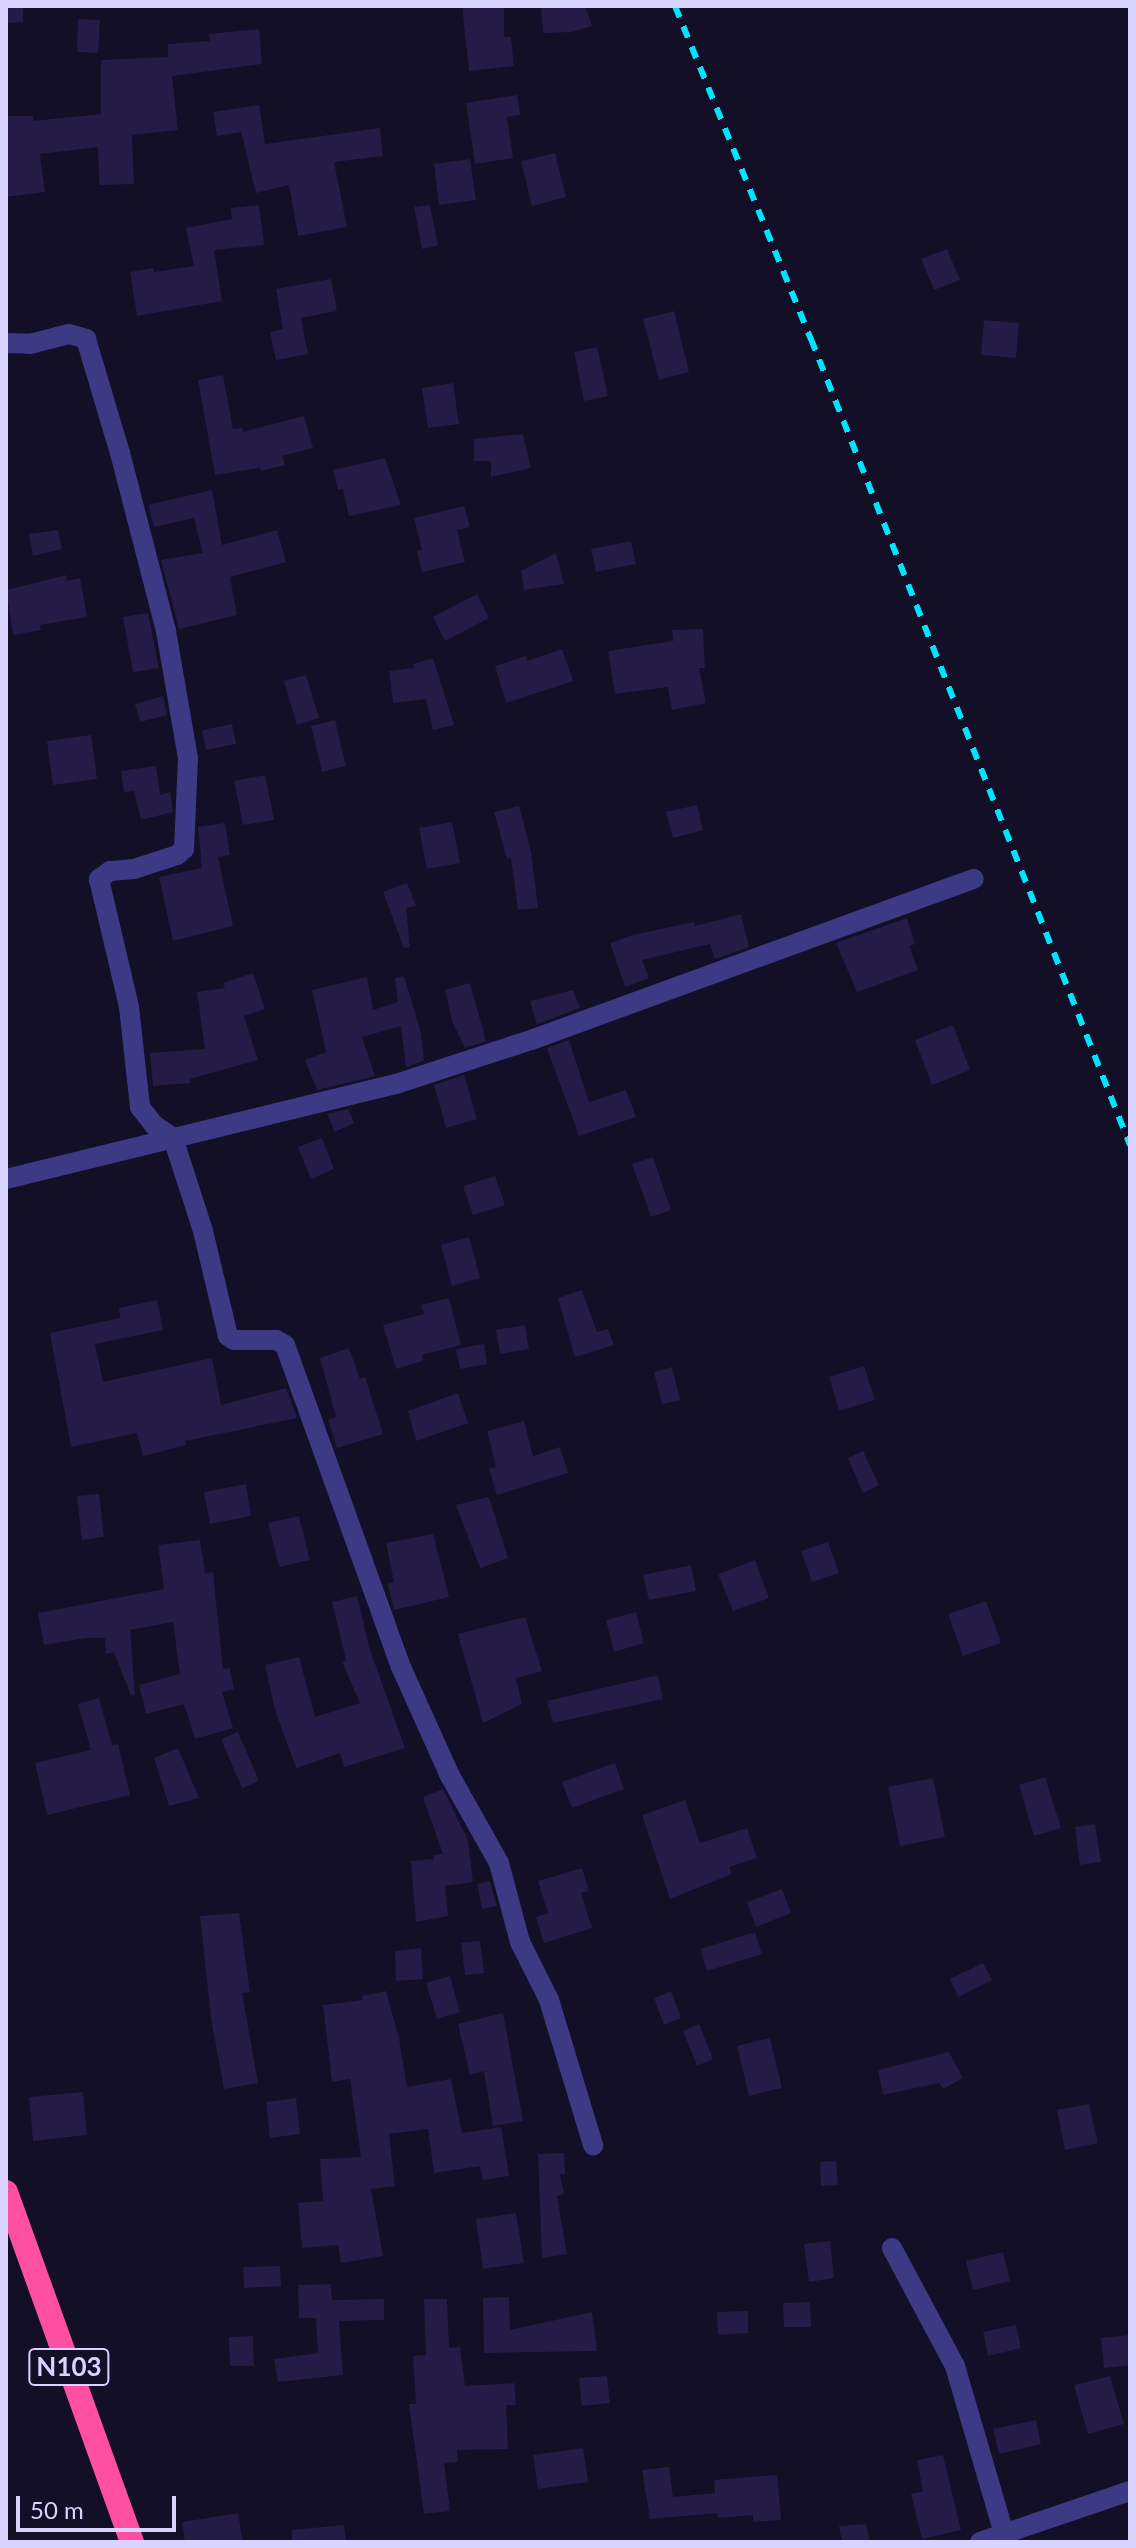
<!DOCTYPE html>
<html>
<head>
<meta charset="utf-8">
<style>
	body { margin:0 }
	#map { position:relative; width:1136px; height:2548px; overflow:hidden; background:#130f26; font-family:Lato,sans-serif }
	div>[style] { position:absolute }
	.building>* { inset:0; background:#241b47 }
	.minor>* { height:20px; margin:-10px; padding:0 10px; transform-origin:10px; border-radius:10px; background:#3d3a85 }
	.highway>* { height:24px; margin:-12px; padding:0 12px; transform-origin:12px; border-radius:12px; background:#ff4fa3 }
	.rail>* { height:6px; margin-top:-3px; transform-origin:0; background:repeating-linear-gradient(90deg,#00e5ff 0 12px,transparent 0 22px) }
	span { translate:-50% -50%; white-space:nowrap; text-align:center; line-height:1.15; -webkit-text-stroke:6px #130f26; paint-order:stroke }
	.shield-label span { padding:2px 6px; background:#130f26; border:2px solid; border-radius:6px; -webkit-text-stroke-width:0 }
	.shield-label { font-size:26px; color:#d9d4ff; font-weight:700 }
	.frame { position:absolute; inset:0; border:8px solid #d9d4ff; pointer-events:none }
	.scale { position:absolute; left:16px; top:2496px; width:160px; height:36px; box-sizing:border-box; border:4px solid #d9d4ff; border-top:0; padding-left:10px; font-size:24px; line-height:28px; white-space:nowrap; color:#d9d4ff; -webkit-text-stroke:6px #130f26; paint-order:stroke }
</style>
</head>
<body>
<div id="map">
	<div class="building">
		<div style="clip-path:polygon(6px 6px,23px 6px,23px 22px,6px 23px)"></div>
		<div style="clip-path:polygon(462px 6px,504px 6px,504px 37px,511px 37px,514px 66px,469px 71px)"></div>
		<div style="clip-path:polygon(541px 6px,585px 6px,592px 26px,572px 32px,543px 33px)"></div>
		<div style="clip-path:polygon(78px 19px,100px 20px,98px 53px,77px 52px)"></div>
		<div style="clip-path:polygon(259px 29px,262px 64px,172px 76px,178px 130px,132px 135px,134px 184px,99px 185px,98px 147px,40px 154px,45px 192px,6px 197px,6px 116px,33px 116px,33px 121px,101px 114px,101px 60px,168px 57px,168px 44px,210px 41px,209px 34px)"></div>
		<div style="clip-path:polygon(517px 95px,520px 115px,507px 117px,513px 158px,475px 164px,466px 103px)"></div>
		<div style="clip-path:polygon(259px 105px,265px 144px,380px 128px,383px 156px,334px 162px,347px 227px,298px 236px,289px 185px,256px 193px,241px 132px,217px 136px,213px 112px)"></div>
		<div style="clip-path:polygon(555px 153px,566px 197px,532px 206px,521px 161px)"></div>
		<div style="clip-path:polygon(470px 159px,476px 200px,439px 205px,434px 164px)"></div>
		<div style="clip-path:polygon(259px 205px,264px 245px,214px 250px,222px 301px,137px 316px,130px 272px,153px 268px,154px 272px,194px 266px,186px 228px,232px 219px,231px 208px)"></div>
		<div style="clip-path:polygon(430px 205px,438px 246px,422px 249px,414px 207px)"></div>
		<div style="clip-path:polygon(947px 249px,960px 280px,934px 290px,921px 259px)"></div>
		<div style="clip-path:polygon(331px 279px,337px 311px,301px 318px,308px 354px,276px 360px,270px 332px,283px 329px,276px 289px)"></div>
		<div style="clip-path:polygon(674px 311px,689px 372px,659px 380px,643px 319px)"></div>
		<div style="clip-path:polygon(984px 320px,1019px 323px,1016px 358px,981px 355px)"></div>
		<div style="clip-path:polygon(597px 347px,608px 396px,584px 401px,574px 352px)"></div>
		<div style="clip-path:polygon(223px 375px,233px 429px,243px 428px,243px 432px,304px 416px,313px 448px,282px 456px,285px 465px,261px 471px,260px 468px,215px 475px,198px 380px)"></div>
		<div style="clip-path:polygon(453px 383px,459px 424px,428px 428px,422px 388px)"></div>
		<div style="clip-path:polygon(523px 434px,531px 468px,491px 477px,491px 461px,474px 461px,474px 439px)"></div>
		<div style="clip-path:polygon(385px 458px,401px 505px,349px 516px,343px 489px,338px 490px,333px 470px)"></div>
		<div style="clip-path:polygon(212px 490px,222px 545px,277px 530px,286px 562px,230px 577px,237px 615px,179px 629px,161px 560px,203px 553px,194px 518px,154px 527px,148px 505px)"></div>
		<div style="clip-path:polygon(464px 506px,470px 527px,457px 530px,465px 562px,422px 572px,417px 551px,422px 550px,414px 518px)"></div>
		<div style="clip-path:polygon(58px 530px,62px 549px,33px 556px,29px 534px)"></div>
		<div style="clip-path:polygon(631px 541px,636px 564px,596px 572px,591px 549px)"></div>
		<div style="clip-path:polygon(556px 553px,564px 584px,524px 590px,521px 571px)"></div>
		<div style="clip-path:polygon(66px 575px,67px 581px,80px 578px,87px 617px,40px 625px,41px 630px,13px 635px,6px 590px)"></div>
		<div style="clip-path:polygon(477px 594px,489px 618px,445px 641px,433px 617px)"></div>
		<div style="clip-path:polygon(148px 613px,159px 668px,133px 672px,123px 617px)"></div>
		<div style="clip-path:polygon(703px 629px,705px 668px,699px 668px,706px 703px,672px 710px,668px 687px,615px 694px,608px 651px,673px 641px,672px 630px)"></div>
		<div style="clip-path:polygon(562px 649px,573px 681px,506px 703px,495px 666px,526px 656px,527px 661px)"></div>
		<div style="clip-path:polygon(433px 658px,454px 725px,433px 730px,426px 699px,393px 703px,389px 671px,414px 668px,413px 664px)"></div>
		<div style="clip-path:polygon(306px 675px,319px 718px,297px 725px,284px 681px)"></div>
		<div style="clip-path:polygon(163px 696px,167px 715px,140px 722px,135px 704px)"></div>
		<div style="clip-path:polygon(335px 720px,346px 766px,322px 772px,311px 726px)"></div>
		<div style="clip-path:polygon(232px 724px,236px 744px,206px 750px,202px 730px)"></div>
		<div style="clip-path:polygon(91px 735px,97px 779px,53px 785px,47px 741px)"></div>
		<div style="clip-path:polygon(156px 766px,160px 795px,170px 792px,173px 812px,141px 820px,134px 791px,124px 792px,121px 771px)"></div>
		<div style="clip-path:polygon(265px 775px,274px 820px,243px 825px,234px 781px)"></div>
		<div style="clip-path:polygon(697px 805px,703px 830px,673px 838px,666px 812px)"></div>
		<div style="clip-path:polygon(519px 806px,531px 852px,538px 908px,518px 910px,511px 858px,507px 859px,494px 812px)"></div>
		<div style="clip-path:polygon(452px 822px,460px 863px,427px 869px,419px 828px)"></div>
		<div style="clip-path:polygon(225px 823px,230px 855px,218px 857px,233px 926px,173px 941px,159px 877px,202px 868px,198px 827px)"></div>
		<div style="clip-path:polygon(407px 883px,416px 906px,406px 908px,410px 947px,404px 948px,383px 892px)"></div>
		<div style="clip-path:polygon(741px 914px,749px 947px,715px 959px,710px 944px,642px 960px,649px 978px,625px 987px,610px 943px,633px 935px,694px 922px,695px 926px)"></div>
		<div style="clip-path:polygon(907px 918px,915px 944px,909px 946px,918px 970px,857px 992px,836px 943px)"></div>
		<div style="clip-path:polygon(253px 973px,265px 1009px,244px 1016px,258px 1060px,190px 1079px,190px 1083px,153px 1086px,150px 1053px,205px 1049px,197px 992px,225px 988px,223px 983px)"></div>
		<div style="clip-path:polygon(404px 976px,421px 1033px,424px 1061px,406px 1067px,401px 1026px,362px 1037px,375px 1076px,317px 1090px,305px 1060px,326px 1052px,312px 990px,367px 977px,373px 1010px,398px 1002px,395px 978px)"></div>
		<div style="clip-path:polygon(470px 983px,486px 1041px,465px 1048px,452px 1021px,445px 990px)"></div>
		<div style="clip-path:polygon(573px 990px,580px 1008px,537px 1024px,530px 1001px)"></div>
		<div style="clip-path:polygon(953px 1025px,970px 1070px,932px 1085px,915px 1040px)"></div>
		<div style="clip-path:polygon(569px 1040px,589px 1102px,626px 1090px,636px 1117px,579px 1136px,547px 1048px)"></div>
		<div style="clip-path:polygon(464px 1075px,477px 1119px,446px 1128px,434px 1085px)"></div>
		<div style="clip-path:polygon(348px 1109px,354px 1123px,335px 1132px,327px 1114px)"></div>
		<div style="clip-path:polygon(322px 1138px,334px 1169px,311px 1179px,298px 1147px)"></div>
		<div style="clip-path:polygon(653px 1157px,671px 1210px,651px 1217px,632px 1164px)"></div>
		<div style="clip-path:polygon(495px 1176px,505px 1205px,473px 1215px,463px 1186px)"></div>
		<div style="clip-path:polygon(469px 1237px,480px 1278px,452px 1286px,441px 1245px)"></div>
		<div style="clip-path:polygon(582px 1290px,597px 1332px,608px 1329px,614px 1345px,575px 1357px,558px 1298px)"></div>
		<div style="clip-path:polygon(449px 1298px,461px 1345px,422px 1355px,423px 1361px,396px 1369px,383px 1325px,424px 1314px,421px 1305px)"></div>
		<div style="clip-path:polygon(157px 1300px,163px 1330px,95px 1344px,103px 1382px,212px 1358px,221px 1405px,286px 1388px,297px 1418px,185px 1441px,186px 1445px,143px 1456px,137px 1433px,71px 1447px,50px 1333px,120px 1318px,119px 1308px)"></div>
		<div style="clip-path:polygon(525px 1325px,529px 1349px,500px 1354px,496px 1330px)"></div>
		<div style="clip-path:polygon(484px 1344px,487px 1364px,460px 1369px,456px 1349px)"></div>
		<div style="clip-path:polygon(349px 1348px,360px 1379px,365px 1377px,383px 1434px,337px 1448px,328px 1420px,336px 1417px,320px 1358px)"></div>
		<div style="clip-path:polygon(864px 1366px,875px 1400px,839px 1411px,829px 1377px)"></div>
		<div style="clip-path:polygon(672px 1367px,680px 1400px,662px 1404px,654px 1372px)"></div>
		<div style="clip-path:polygon(458px 1393px,468px 1423px,416px 1441px,408px 1411px)"></div>
		<div style="clip-path:polygon(524px 1421px,533px 1456px,560px 1447px,568px 1473px,497px 1495px,489px 1469px,496px 1467px,487px 1431px)"></div>
		<div style="clip-path:polygon(863px 1451px,879px 1485px,863px 1493px,848px 1458px)"></div>
		<div style="clip-path:polygon(246px 1484px,251px 1516px,210px 1524px,204px 1492px)"></div>
		<div style="clip-path:polygon(99px 1494px,104px 1537px,82px 1540px,77px 1496px)"></div>
		<div style="clip-path:polygon(489px 1497px,508px 1558px,480px 1568px,456px 1505px)"></div>
		<div style="clip-path:polygon(299px 1516px,310px 1560px,279px 1567px,268px 1523px)"></div>
		<div style="clip-path:polygon(433px 1534px,449px 1597px,394px 1610px,388px 1584px,394px 1582px,386px 1543px)"></div>
		<div style="clip-path:polygon(200px 1540px,205px 1573px,213px 1572px,223px 1669px,230px 1668px,234px 1689px,222px 1692px,233px 1728px,195px 1739px,184px 1704px,146px 1714px,139px 1685px,180px 1674px,173px 1622px,130px 1630px,135px 1695px,131px 1696px,114px 1652px,106px 1654px,105px 1638px,86px 1638px,44px 1645px,38px 1613px,164px 1589px,158px 1545px)"></div>
		<div style="clip-path:polygon(828px 1542px,839px 1573px,812px 1582px,801px 1551px)"></div>
		<div style="clip-path:polygon(755px 1560px,769px 1598px,733px 1611px,718px 1574px)"></div>
		<div style="clip-path:polygon(691px 1565px,696px 1591px,649px 1600px,643px 1575px)"></div>
		<div style="clip-path:polygon(357px 1596px,369px 1647px,405px 1748px,344px 1767px,340px 1753px,296px 1768px,275px 1710px,265px 1665px,299px 1657px,315px 1717px,360px 1703px,342px 1662px,346px 1660px,332px 1602px)"></div>
		<div style="clip-path:polygon(986px 1601px,1001px 1643px,963px 1656px,948px 1614px)"></div>
		<div style="clip-path:polygon(636px 1612px,644px 1643px,614px 1652px,606px 1620px)"></div>
		<div style="clip-path:polygon(525px 1617px,542px 1671px,516px 1678px,522px 1704px,483px 1723px,458px 1634px)"></div>
		<div style="clip-path:polygon(658px 1675px,663px 1699px,553px 1723px,547px 1701px)"></div>
		<div style="clip-path:polygon(99px 1698px,112px 1745px,118px 1744px,130px 1795px,47px 1815px,35px 1763px,91px 1750px,78px 1704px)"></div>
		<div style="clip-path:polygon(238px 1732px,259px 1781px,242px 1788px,221px 1739px)"></div>
		<div style="clip-path:polygon(178px 1748px,199px 1798px,169px 1806px,154px 1758px)"></div>
		<div style="clip-path:polygon(615px 1763px,624px 1789px,572px 1808px,562px 1782px)"></div>
		<div style="clip-path:polygon(1045px 1777px,1061px 1828px,1034px 1836px,1019px 1785px)"></div>
		<div style="clip-path:polygon(933px 1778px,945px 1837px,900px 1846px,888px 1787px)"></div>
		<div style="clip-path:polygon(443px 1789px,468px 1840px,473px 1882px,445px 1886px,448px 1916px,416px 1922px,411px 1861px,434px 1859px,433px 1855px,443px 1854px,423px 1797px)"></div>
		<div style="clip-path:polygon(685px 1800px,700px 1843px,747px 1828px,757px 1858px,729px 1867px,732px 1874px,670px 1899px,642px 1815px)"></div>
		<div style="clip-path:polygon(1095px 1824px,1101px 1862px,1080px 1865px,1075px 1827px)"></div>
		<div style="clip-path:polygon(582px 1868px,589px 1891px,581px 1893px,592px 1928px,544px 1943px,536px 1917px,548px 1913px,538px 1881px)"></div>
		<div style="clip-path:polygon(490px 1881px,497px 1906px,482px 1909px,477px 1884px)"></div>
		<div style="clip-path:polygon(782px 1889px,791px 1913px,756px 1927px,747px 1902px)"></div>
		<div style="clip-path:polygon(239px 1913px,250px 1992px,242px 1993px,258px 2083px,224px 2089px,211px 2018px,200px 1916px)"></div>
		<div style="clip-path:polygon(755px 1932px,762px 1954px,707px 1971px,700px 1949px)"></div>
		<div style="clip-path:polygon(480px 1941px,484px 1973px,465px 1975px,461px 1943px)"></div>
		<div style="clip-path:polygon(421px 1948px,423px 1979px,396px 1981px,395px 1951px)"></div>
		<div style="clip-path:polygon(983px 1963px,992px 1980px,958px 1997px,950px 1979px)"></div>
		<div style="clip-path:polygon(450px 1976px,460px 2012px,437px 2019px,426px 1983px)"></div>
		<div style="clip-path:polygon(386px 1991px,399px 2038px,407px 2087px,451px 2079px,462px 2133px,501px 2127px,509px 2176px,483px 2180px,480px 2166px,434px 2173px,428px 2129px,389px 2134px,395px 2186px,371px 2189px,383px 2256px,341px 2263px,338px 2245px,302px 2248px,298px 2203px,323px 2201px,320px 2159px,361px 2157px,350px 2079px,332px 2082px,323px 2005px,363px 2000px,362px 1996px)"></div>
		<div style="clip-path:polygon(671px 1991px,681px 2018px,664px 2025px,654px 1998px)"></div>
		<div style="clip-path:polygon(503px 2013px,523px 2121px,493px 2126px,484px 2071px,470px 2075px,458px 2024px)"></div>
		<div style="clip-path:polygon(699px 2024px,713px 2059px,697px 2066px,683px 2031px)"></div>
		<div style="clip-path:polygon(770px 2038px,782px 2088px,749px 2096px,737px 2046px)"></div>
		<div style="clip-path:polygon(949px 2052px,963px 2078px,943px 2089px,939px 2083px,883px 2095px,878px 2070px)"></div>
		<div style="clip-path:polygon(83px 2092px,87px 2135px,33px 2141px,29px 2097px)"></div>
		<div style="clip-path:polygon(296px 2098px,300px 2134px,270px 2138px,266px 2102px)"></div>
		<div style="clip-path:polygon(1089px 2104px,1098px 2143px,1065px 2150px,1057px 2110px)"></div>
		<div style="clip-path:polygon(564px 2153px,565px 2174px,560px 2174px,564px 2194px,557px 2196px,567px 2254px,542px 2258px,538px 2154px)"></div>
		<div style="clip-path:polygon(836px 2161px,838px 2185px,821px 2186px,820px 2162px)"></div>
		<div style="clip-path:polygon(516px 2213px,524px 2263px,483px 2269px,476px 2219px)"></div>
		<div style="clip-path:polygon(830px 2241px,834px 2278px,809px 2282px,804px 2244px)"></div>
		<div style="clip-path:polygon(1003px 2252px,1010px 2281px,973px 2290px,966px 2261px)"></div>
		<div style="clip-path:polygon(280px 2266px,281px 2286px,244px 2288px,243px 2267px)"></div>
		<div style="clip-path:polygon(331px 2284px,332px 2300px,384px 2299px,384px 2320px,339px 2321px,343px 2375px,278px 2382px,274px 2359px,318px 2353px,316px 2318px,299px 2318px,298px 2285px)"></div>
		<div style="clip-path:polygon(509px 2297px,510px 2330px,592px 2312px,597px 2351px,484px 2353px,483px 2298px)"></div>
		<div style="clip-path:polygon(424px 2299px,447px 2299px,449px 2348px,460px 2347px,465px 2386px,514px 2383px,516px 2405px,506px 2405px,508px 2449px,457px 2450px,458px 2462px,444px 2463px,450px 2511px,424px 2514px,409px 2404px,416px 2404px,413px 2356px,426px 2355px)"></div>
		<div style="clip-path:polygon(810px 2302px,811px 2327px,784px 2327px,783px 2303px)"></div>
		<div style="clip-path:polygon(748px 2311px,748px 2333px,718px 2335px,717px 2312px)"></div>
		<div style="clip-path:polygon(1016px 2325px,1021px 2348px,988px 2356px,983px 2332px)"></div>
		<div style="clip-path:polygon(1130px 2335px,1130px 2365px,1104px 2368px,1101px 2338px)"></div>
		<div style="clip-path:polygon(253px 2336px,254px 2366px,230px 2366px,229px 2337px)"></div>
		<div style="clip-path:polygon(607px 2376px,610px 2403px,582px 2406px,579px 2378px)"></div>
		<div style="clip-path:polygon(1110px 2376px,1124px 2424px,1088px 2434px,1074px 2385px)"></div>
		<div style="clip-path:polygon(1036px 2420px,1041px 2444px,999px 2454px,993px 2429px)"></div>
		<div style="clip-path:polygon(583px 2448px,588px 2482px,538px 2489px,533px 2455px)"></div>
		<div style="clip-path:polygon(943px 2455px,961px 2530px,922px 2539px,911px 2494px,923px 2491px,917px 2460px)"></div>
		<div style="clip-path:polygon(669px 2467px,673px 2497px,715px 2493px,714px 2480px,777px 2475px,781px 2520px,753px 2522px,753px 2515px,718px 2518px,717px 2513px,650px 2519px,642px 2470px)"></div>
		<div style="clip-path:polygon(238px 2513px,243px 2542px,185px 2542px,182px 2522px)"></div>
		<div style="clip-path:polygon(866px 2524px,870px 2542px,842px 2542px,839px 2526px)"></div>
		<div style="clip-path:polygon(344px 2525px,346px 2542px,292px 2542px,292px 2530px)"></div>
	</div>
	<div class="minor">
		<div style="left:6px;top:343px;width:24px;rotate:2deg"></div>
		<div style="left:30px;top:344px;width:40px;rotate:-14.4deg"></div>
		<div style="left:69px;top:334px;width:18px;rotate:16deg"></div>
		<div style="left:86px;top:339px;width:119px;rotate:73.4deg"></div>
		<div style="left:120px;top:453px;width:184px;rotate:75.5deg"></div>
		<div style="left:166px;top:631px;width:129px;rotate:80.2deg"></div>
		<div style="left:188px;top:758px;width:91px;rotate:92.5deg"></div>
		<div style="left:184px;top:849px;width:9px;rotate:139deg"></div>
		<div style="left:177px;top:855px;width:45px;rotate:162deg"></div>
		<div style="left:134px;top:869px;width:24px;rotate:175deg"></div>
		<div style="left:110px;top:871px;width:14px;rotate:144deg"></div>
		<div style="left:99px;top:879px;width:131px;rotate:76.8deg"></div>
		<div style="left:129px;top:1007px;width:101px;rotate:83.7deg"></div>
		<div style="left:140px;top:1107px;width:23px;rotate:52deg"></div>
		<div style="left:154px;top:1125px;width:23px;rotate:34deg"></div>
		<div style="left:173px;top:1138px;width:98px;rotate:72.1deg"></div>
		<div style="left:203px;top:1231px;width:108px;rotate:76.6deg"></div>
		<div style="left:228px;top:1336px;width:7px;rotate:34deg"></div>
		<div style="left:234px;top:1340px;width:42px"></div>
		<div style="left:276px;top:1340px;width:10px;rotate:29deg"></div>
		<div style="left:285px;top:1345px;width:342px;rotate:70.2deg"></div>
		<div style="left:401px;top:1667px;width:117px;rotate:65.8deg"></div>
		<div style="left:449px;top:1774px;width:102px;rotate:60.7deg"></div>
		<div style="left:499px;top:1863px;width:82px;rotate:75.1deg"></div>
		<div style="left:520px;top:1942px;width:65px;rotate:63.4deg"></div>
		<div style="left:549px;top:2000px;width:152px;rotate:73.1deg"></div>
		<div style="left:6px;top:1179px;width:401px;rotate:-13.7deg"></div>
		<div style="left:396px;top:1084px;width:142px;rotate:-18.1deg"></div>
		<div style="left:531px;top:1040px;width:471px;rotate:-20deg"></div>
		<div style="left:892px;top:2248px;width:134px;rotate:61.9deg"></div>
		<div style="left:955px;top:2366px;width:175px;rotate:73.7deg"></div>
		<div style="left:980px;top:2542px;width:158px;rotate:-18.8deg"></div>
	</div>
	<div class="highway">
		<div style="left:6px;top:2192px;width:372px;rotate:70.2deg"></div>
	</div>
	<div class="rail">
		<div style="left:675px;top:6px;width:360px;rotate:67.8deg"></div>
		<div style="left:811px;top:339px;width:867px;rotate:68.41deg"></div>
	</div>
	<div class="shield-label">
		<span style="left:69px;top:2367px">N103</span>
	</div>
	<div class="frame"></div>
	<div class="scale">50 m</div>
</div>
</body>
</html>
